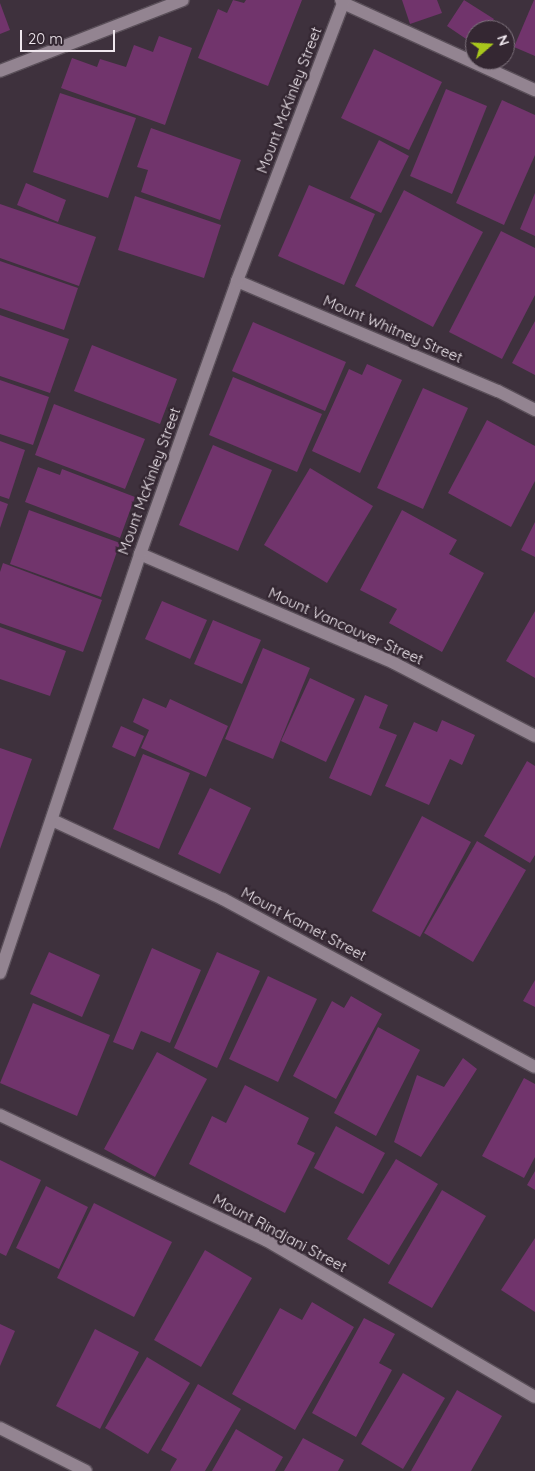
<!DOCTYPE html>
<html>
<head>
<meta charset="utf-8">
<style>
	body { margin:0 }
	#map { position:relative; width:535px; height:1471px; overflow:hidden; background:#3e313d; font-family:Quicksand,sans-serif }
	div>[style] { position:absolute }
	.building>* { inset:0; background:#71346c }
	.roads { filter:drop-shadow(1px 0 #5a4f59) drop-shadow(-1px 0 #5a4f59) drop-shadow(0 1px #5a4f59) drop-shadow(0 -1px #5a4f59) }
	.minor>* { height:12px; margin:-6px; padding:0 6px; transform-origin:6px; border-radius:6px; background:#938491 }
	span { translate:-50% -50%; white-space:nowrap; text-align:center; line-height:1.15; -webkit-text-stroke:5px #342732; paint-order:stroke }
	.street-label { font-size:15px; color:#f0e8ef }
	.north { position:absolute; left:465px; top:20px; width:50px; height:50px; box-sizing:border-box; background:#342732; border:1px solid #7f747e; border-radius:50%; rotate:71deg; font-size:14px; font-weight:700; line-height:20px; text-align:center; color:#f0e8ef }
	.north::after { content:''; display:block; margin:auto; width:18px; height:22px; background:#a8c71c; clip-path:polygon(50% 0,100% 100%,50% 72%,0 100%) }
	.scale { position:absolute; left:20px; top:30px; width:95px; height:22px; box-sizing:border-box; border:2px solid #f0e8ef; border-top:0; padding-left:6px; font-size:15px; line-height:18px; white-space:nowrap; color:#f0e8ef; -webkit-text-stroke:4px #342732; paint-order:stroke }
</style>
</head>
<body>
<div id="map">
	<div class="building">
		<div style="clip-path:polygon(233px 0,244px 3px,246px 0,302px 0,268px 86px,198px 58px,218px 9px,227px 13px)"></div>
		<div style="clip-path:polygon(402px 0,437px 0,442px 13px,410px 24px)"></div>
		<div style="clip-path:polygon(464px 0,494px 19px,487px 30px,475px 30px,475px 45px,447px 26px)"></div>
		<div style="clip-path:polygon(534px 0,535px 0,535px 56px,514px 47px)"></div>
		<div style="clip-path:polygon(0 3px,10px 30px,0 34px)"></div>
		<div style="clip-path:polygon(159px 36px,192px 48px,165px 125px,61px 88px,72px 58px,97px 67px,100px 59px,126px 67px,134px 45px,153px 52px)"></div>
		<div style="clip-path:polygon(374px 49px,442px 82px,409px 150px,341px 118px)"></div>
		<div style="clip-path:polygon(446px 89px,487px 106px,452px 194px,410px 176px)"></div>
		<div style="clip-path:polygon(60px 93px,136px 118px,108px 198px,33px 172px)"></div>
		<div style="clip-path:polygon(502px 100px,535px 115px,535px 155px,504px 225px,456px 203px)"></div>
		<div style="clip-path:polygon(151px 128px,241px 160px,220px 220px,141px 192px,148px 170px,137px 167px)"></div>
		<div style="clip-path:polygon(379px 140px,409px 156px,381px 213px,350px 198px)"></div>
		<div style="clip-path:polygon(26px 183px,66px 200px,58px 222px,17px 205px)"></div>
		<div style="clip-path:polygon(309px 185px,375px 214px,344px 285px,278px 256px)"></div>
		<div style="clip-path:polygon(404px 190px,483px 232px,433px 327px,355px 286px)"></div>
		<div style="clip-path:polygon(535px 193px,535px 236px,520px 229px)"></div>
		<div style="clip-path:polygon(135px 196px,221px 225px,204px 278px,118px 250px)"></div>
		<div style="clip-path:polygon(0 204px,96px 237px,79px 286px,0 258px)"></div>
		<div style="clip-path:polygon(501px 231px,535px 248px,535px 295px,502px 359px,449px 332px)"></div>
		<div style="clip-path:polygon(0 261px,78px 288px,64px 330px,0 308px)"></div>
		<div style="clip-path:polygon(0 315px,69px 339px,50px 393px,0 376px)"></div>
		<div style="clip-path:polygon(535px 321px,535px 375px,512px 363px)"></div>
		<div style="clip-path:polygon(253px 322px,346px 362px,325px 411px,232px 371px)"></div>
		<div style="clip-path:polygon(92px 345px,177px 379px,160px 424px,74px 391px)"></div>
		<div style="clip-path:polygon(367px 364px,402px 380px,360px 473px,312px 451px,349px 369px,362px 375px)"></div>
		<div style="clip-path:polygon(233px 377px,322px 414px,297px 472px,209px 435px)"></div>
		<div style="clip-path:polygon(0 380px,49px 397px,33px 445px,0 434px)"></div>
		<div style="clip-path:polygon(423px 388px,468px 408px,423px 509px,377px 488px)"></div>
		<div style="clip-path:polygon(54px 404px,145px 439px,125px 489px,35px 455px)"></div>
		<div style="clip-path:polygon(487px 420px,535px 446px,535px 481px,511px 527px,448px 493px)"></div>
		<div style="clip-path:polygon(0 441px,25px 450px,9px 499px,0 496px)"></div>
		<div style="clip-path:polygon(213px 445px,272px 470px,238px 551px,179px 525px)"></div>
		<div style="clip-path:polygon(38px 467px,60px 475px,62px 469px,135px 497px,120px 538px,25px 502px)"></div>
		<div style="clip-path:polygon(310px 468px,373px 506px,327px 583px,264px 545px)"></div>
		<div style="clip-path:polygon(0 501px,8px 504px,0 528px)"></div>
		<div style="clip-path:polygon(29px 510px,120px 543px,101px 597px,10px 564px)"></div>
		<div style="clip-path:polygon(402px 510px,457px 540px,449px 554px,484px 573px,442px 652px,389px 623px,397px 609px,360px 590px)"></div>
		<div style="clip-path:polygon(535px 522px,535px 557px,521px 550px)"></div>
		<div style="clip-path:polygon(3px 563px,102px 600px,83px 652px,0 623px,0 572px)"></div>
		<div style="clip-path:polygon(162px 601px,207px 620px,190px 659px,145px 639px)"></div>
		<div style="clip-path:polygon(535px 611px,535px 678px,506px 661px)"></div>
		<div style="clip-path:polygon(213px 620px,261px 640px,242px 684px,194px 664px)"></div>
		<div style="clip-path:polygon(0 627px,66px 651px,50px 696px,0 679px)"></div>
		<div style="clip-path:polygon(263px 648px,310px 668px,273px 759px,225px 739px)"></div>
		<div style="clip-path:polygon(310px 678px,355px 699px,326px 762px,281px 741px)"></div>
		<div style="clip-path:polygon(365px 695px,388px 705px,379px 728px,397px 735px,371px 796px,329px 778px)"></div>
		<div style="clip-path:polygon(143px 698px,166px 708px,170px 699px,228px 726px,206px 777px,141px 748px,149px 730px,133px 722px)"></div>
		<div style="clip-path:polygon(442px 720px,475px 735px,462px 765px,450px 759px,429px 805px,385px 786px,414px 722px,437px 732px)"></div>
		<div style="clip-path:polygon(121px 726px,144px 736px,135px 757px,112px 747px)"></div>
		<div style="clip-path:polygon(0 748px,32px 759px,0 849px)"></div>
		<div style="clip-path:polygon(143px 754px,190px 773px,159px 849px,113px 829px)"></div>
		<div style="clip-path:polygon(527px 761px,535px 766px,535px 855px,530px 863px,484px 836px)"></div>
		<div style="clip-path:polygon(210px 788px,251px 808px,220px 874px,178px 854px)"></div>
		<div style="clip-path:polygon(422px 816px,471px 842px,420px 937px,372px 911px)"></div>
		<div style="clip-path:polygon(477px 841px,526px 870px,473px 962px,424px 933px)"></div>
		<div style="clip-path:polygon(152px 948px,201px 970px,170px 1043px,141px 1031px,133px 1050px,113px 1042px)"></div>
		<div style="clip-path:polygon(49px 952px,100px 975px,82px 1017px,30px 994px)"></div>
		<div style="clip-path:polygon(217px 952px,260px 971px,217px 1068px,174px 1048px)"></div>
		<div style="clip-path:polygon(268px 976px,317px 999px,278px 1082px,229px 1059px)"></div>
		<div style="clip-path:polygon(535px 980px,535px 1007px,523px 1001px)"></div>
		<div style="clip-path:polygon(351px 996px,382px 1014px,336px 1099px,293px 1076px,332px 1001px,344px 1008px)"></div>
		<div style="clip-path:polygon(33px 1003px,110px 1035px,77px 1116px,0 1083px)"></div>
		<div style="clip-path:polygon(378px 1027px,420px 1050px,376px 1136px,334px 1113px)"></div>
		<div style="clip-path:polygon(157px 1052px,207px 1079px,155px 1177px,104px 1149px)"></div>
		<div style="clip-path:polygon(463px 1058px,477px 1069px,421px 1157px,394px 1142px,417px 1075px,444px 1087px)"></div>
		<div style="clip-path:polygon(524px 1078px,535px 1084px,535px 1157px,524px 1178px,482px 1156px)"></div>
		<div style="clip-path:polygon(245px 1085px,309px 1118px,297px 1144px,315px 1153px,285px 1213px,189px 1164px,212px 1116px,226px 1123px)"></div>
		<div style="clip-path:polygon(336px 1126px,385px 1153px,363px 1194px,314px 1168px)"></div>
		<div style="clip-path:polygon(396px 1159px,438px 1184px,389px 1265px,347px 1239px)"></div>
		<div style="clip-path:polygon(0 1160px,41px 1180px,6px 1256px,0 1253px)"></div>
		<div style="clip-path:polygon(535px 1171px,535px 1190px,527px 1185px)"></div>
		<div style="clip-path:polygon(46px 1186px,88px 1207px,59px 1269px,16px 1248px)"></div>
		<div style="clip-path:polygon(442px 1190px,486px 1216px,432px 1308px,388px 1283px)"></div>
		<div style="clip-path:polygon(94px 1203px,172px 1242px,134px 1317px,57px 1278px)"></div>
		<div style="clip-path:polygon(535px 1238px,535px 1312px,501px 1290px)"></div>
		<div style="clip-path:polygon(205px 1250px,252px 1278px,201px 1367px,154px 1340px)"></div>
		<div style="clip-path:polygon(312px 1302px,354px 1327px,295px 1430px,232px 1394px,280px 1308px,302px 1320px)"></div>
		<div style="clip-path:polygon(364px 1318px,395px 1334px,379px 1363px,392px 1370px,356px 1437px,312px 1413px)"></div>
		<div style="clip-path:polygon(0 1324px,15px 1331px,0 1366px)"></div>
		<div style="clip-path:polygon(95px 1329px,139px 1352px,100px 1429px,56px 1406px)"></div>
		<div style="clip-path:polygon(147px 1357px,190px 1383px,148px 1454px,105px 1428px)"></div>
		<div style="clip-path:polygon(403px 1373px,445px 1398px,403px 1469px,361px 1444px)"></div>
		<div style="clip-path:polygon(198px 1384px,241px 1409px,205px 1471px,170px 1471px,177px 1459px,161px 1450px)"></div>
		<div style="clip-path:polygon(457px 1390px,502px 1416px,471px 1471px,411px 1471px)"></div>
		<div style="clip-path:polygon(236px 1429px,283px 1457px,275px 1471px,212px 1471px)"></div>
		<div style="clip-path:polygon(303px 1438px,344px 1460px,338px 1471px,284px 1471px)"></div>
	</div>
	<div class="roads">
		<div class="minor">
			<div style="left:341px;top:0;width:4px;rotate:56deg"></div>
			<div style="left:343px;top:3px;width:211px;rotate:24.4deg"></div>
			<div style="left:0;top:71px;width:196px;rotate:-21.2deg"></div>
			<div style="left:237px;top:281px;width:283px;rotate:22.9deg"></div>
			<div style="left:498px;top:391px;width:42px;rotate:27.2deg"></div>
			<div style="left:140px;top:554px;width:276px;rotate:23.2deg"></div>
			<div style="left:394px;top:663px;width:159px;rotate:27.4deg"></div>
			<div style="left:52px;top:820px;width:188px;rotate:24.8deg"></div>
			<div style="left:223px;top:899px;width:354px;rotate:28.3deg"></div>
			<div style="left:0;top:973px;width:442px;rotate:-71.5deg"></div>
			<div style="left:140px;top:554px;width:290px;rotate:-70.4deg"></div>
			<div style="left:237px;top:281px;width:298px;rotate:-69.1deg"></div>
			<div style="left:0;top:1115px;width:294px;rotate:25.2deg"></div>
			<div style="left:266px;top:1240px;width:311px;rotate:30.3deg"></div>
			<div style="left:0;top:1428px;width:96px;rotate:26.6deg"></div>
		</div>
	</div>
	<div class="street-label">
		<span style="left:289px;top:100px;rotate:-69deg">Mount McKinley Street</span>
		<span style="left:393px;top:329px;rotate:23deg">Mount Whitney Street</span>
		<span style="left:149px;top:481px;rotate:-70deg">Mount McKinley Street</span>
		<span style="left:346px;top:626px;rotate:24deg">Mount Vancouver Street</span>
		<span style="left:304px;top:924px;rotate:28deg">Mount Kamet Street</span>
		<span style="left:280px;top:1233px;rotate:28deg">Mount Rindjani Street</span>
	</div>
	<div class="north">N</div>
	<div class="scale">20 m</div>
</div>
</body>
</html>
